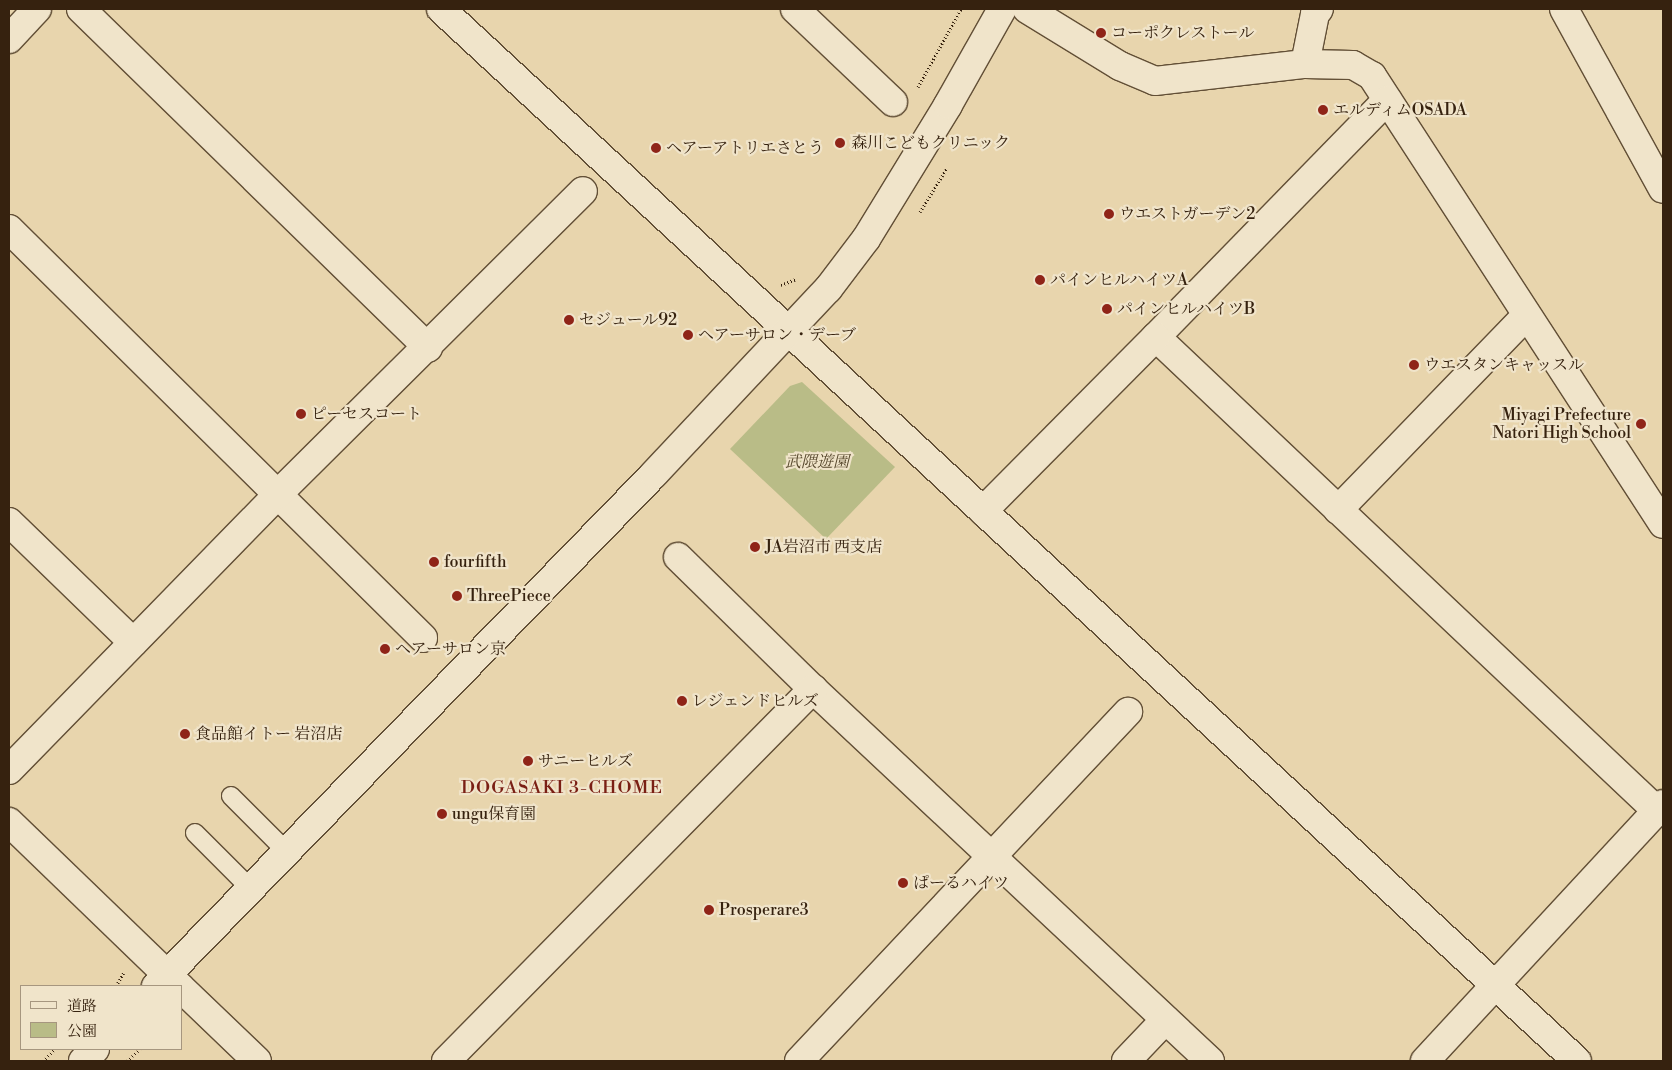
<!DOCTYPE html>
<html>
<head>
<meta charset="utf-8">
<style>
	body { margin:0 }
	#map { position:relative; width:1672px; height:1070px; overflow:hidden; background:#e8d5ad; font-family:"Libre Bodoni","Noto Serif JP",serif }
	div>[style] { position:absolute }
	.green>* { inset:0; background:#b9bc87 }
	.path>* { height:3px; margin-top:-1.5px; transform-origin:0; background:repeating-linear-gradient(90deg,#36220f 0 1px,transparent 0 3.5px) }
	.roads { filter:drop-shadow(1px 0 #624f36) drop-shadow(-1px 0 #624f36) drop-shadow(0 1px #624f36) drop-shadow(0 -1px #624f36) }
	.lane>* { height:18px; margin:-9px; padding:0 9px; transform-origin:9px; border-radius:9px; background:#f0e4ca }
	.street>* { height:28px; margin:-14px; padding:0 14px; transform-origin:14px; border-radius:14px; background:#f0e4ca }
	.secondary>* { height:28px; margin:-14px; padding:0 14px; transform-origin:14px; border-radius:14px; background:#f0e4ca }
	.dots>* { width:14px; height:14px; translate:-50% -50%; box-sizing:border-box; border:2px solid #f0e4ca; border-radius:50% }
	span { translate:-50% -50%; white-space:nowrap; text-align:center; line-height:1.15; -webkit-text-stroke:4.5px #f0e4ca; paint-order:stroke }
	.poi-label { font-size:16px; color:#36220f }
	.left { translate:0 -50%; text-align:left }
	.right { translate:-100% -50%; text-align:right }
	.park-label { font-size:16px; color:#57482d; font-style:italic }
	.neighbourhood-label { font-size:18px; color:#7a1f14; letter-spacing:1px }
	.frame { position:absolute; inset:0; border:10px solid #36220f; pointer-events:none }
	.legend { position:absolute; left:20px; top:985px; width:162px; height:65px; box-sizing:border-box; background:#f0e4ca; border:1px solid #a6967f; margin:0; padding:6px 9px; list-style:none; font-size:15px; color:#36220f }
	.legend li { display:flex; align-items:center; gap:10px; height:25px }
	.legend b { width:25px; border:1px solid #a6967f }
</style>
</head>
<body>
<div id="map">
	<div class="green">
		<div style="clip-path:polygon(802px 382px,895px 467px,826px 539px,730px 449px,790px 386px)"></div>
	</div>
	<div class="path">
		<div style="left:918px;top:87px;width:89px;rotate:-61.1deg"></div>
		<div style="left:920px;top:212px;width:52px;rotate:-58.5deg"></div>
		<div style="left:781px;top:285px;width:16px;rotate:-22deg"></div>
		<div style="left:116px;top:986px;width:16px;rotate:-60deg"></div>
		<div style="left:43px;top:1061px;width:17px;rotate:-45deg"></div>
		<div style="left:127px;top:1061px;width:18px;rotate:-43deg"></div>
	</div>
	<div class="roads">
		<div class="lane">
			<div style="left:231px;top:796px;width:79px;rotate:45deg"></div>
			<div style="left:195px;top:833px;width:79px;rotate:45deg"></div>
		</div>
		<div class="street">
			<div style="left:81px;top:9px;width:485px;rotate:44.3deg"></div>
			<div style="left:795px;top:9px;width:135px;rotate:43.5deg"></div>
			<div style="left:1027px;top:9px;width:109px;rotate:31.5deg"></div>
			<div style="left:1120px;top:66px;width:38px;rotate:23deg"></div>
			<div style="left:1155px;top:81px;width:151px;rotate:-6.5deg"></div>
			<div style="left:1305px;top:64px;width:48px;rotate:1.2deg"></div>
			<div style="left:1353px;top:65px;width:22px;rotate:30deg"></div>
			<div style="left:1372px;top:76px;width:534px;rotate:56.99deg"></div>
			<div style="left:1564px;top:9px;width:205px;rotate:61.2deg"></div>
			<div style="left:9px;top:39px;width:41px;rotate:-47deg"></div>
			<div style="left:1305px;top:64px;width:51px;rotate:-78.7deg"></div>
			<div style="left:1315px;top:14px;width:6px;rotate:-51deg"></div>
			<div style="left:1387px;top:100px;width:331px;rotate:134.3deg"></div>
			<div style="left:1156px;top:337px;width:690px;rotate:43.41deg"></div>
			<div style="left:9px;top:229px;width:582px;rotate:44.65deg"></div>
			<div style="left:1338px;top:510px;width:270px;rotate:-45.9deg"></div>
			<div style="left:983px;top:511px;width:245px;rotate:-45.2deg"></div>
			<div style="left:9px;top:522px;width:173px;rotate:44.1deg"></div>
			<div style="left:678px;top:557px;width:189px;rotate:44.4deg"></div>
			<div style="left:813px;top:689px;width:544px;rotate:43.14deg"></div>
			<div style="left:9px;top:770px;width:384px;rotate:-45.7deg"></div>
			<div style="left:277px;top:495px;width:431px;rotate:-44.8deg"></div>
			<div style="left:9px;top:822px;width:236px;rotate:44deg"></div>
			<div style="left:181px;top:988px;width:105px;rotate:43.8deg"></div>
			<div style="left:446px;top:1061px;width:523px;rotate:-45.39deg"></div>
			<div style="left:799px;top:1061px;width:480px;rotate:-46.7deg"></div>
			<div style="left:1126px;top:1061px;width:57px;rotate:-46.4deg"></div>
			<div style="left:1425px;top:1061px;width:350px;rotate:-47.2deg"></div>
		</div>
		<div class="secondary">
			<div style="left:441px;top:9px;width:1548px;rotate:42.8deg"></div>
			<div style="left:156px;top:986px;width:714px;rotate:-45.79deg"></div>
			<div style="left:654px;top:474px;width:254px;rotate:-46.8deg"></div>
			<div style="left:828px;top:289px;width:63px;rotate:-52.8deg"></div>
			<div style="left:866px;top:239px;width:157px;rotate:-58.5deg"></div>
			<div style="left:948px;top:105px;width:110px;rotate:-60.6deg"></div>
			<div style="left:83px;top:1061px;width:17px;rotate:-45deg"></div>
		</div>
	</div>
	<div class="dots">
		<div style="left:1101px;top:33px;background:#8f2418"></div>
		<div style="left:1323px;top:110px;background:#8f2418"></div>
		<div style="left:840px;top:143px;background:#8f2418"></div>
		<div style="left:656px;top:148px;background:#8f2418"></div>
		<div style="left:1109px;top:214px;background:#8f2418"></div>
		<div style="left:1040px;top:280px;background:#8f2418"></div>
		<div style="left:1107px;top:309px;background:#8f2418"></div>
		<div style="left:569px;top:320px;background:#8f2418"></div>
		<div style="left:688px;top:335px;background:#8f2418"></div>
		<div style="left:1414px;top:365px;background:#8f2418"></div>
		<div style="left:301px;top:414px;background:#8f2418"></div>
		<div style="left:1641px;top:424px;background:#8f2418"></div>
		<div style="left:755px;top:547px;background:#8f2418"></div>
		<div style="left:434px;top:562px;background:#8f2418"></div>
		<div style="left:457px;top:596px;background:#8f2418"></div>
		<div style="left:385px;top:649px;background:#8f2418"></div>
		<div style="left:682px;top:701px;background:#8f2418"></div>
		<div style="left:185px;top:734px;background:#8f2418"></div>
		<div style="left:528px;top:761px;background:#8f2418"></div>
		<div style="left:442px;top:814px;background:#8f2418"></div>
		<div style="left:903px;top:883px;background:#8f2418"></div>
		<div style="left:709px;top:910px;background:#8f2418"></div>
	</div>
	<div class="poi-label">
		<span class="left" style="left:1111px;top:33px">コーポクレストール</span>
		<span class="left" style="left:1333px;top:110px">エルディムOSADA</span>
		<span class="left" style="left:851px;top:143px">森川こどもクリニック</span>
		<span class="left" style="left:666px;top:148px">ヘアーアトリエさとう</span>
		<span class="left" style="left:1119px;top:214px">ウエストガーデン2</span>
		<span class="left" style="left:1050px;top:280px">パインヒルハイツA</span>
		<span class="left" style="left:1117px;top:309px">パインヒルハイツB</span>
		<span class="left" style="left:579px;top:320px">セジュール92</span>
		<span class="left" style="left:698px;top:335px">ヘアーサロン・デーブ</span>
		<span class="left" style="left:1424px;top:365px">ウエスタンキャッスル</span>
		<span class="left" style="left:311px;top:414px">ピーセスコート</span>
		<span class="right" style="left:1631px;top:424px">Miyagi Prefecture<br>Natori High School</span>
		<span class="left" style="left:765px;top:547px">JA岩沼市 西支店</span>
		<span class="left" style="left:444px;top:562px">fourfifth</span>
		<span class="left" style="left:467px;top:596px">ThreePiece</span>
		<span class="left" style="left:395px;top:649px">ヘアーサロン京</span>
		<span class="left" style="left:692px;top:701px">レジェンドヒルズ</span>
		<span class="left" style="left:195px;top:734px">食品館イトー 岩沼店</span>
		<span class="left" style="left:538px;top:761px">サニーヒルズ</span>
		<span class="left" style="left:452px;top:814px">ungu保育園</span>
		<span class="left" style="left:913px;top:883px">ぱーるハイツ</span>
		<span class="left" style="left:719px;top:910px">Prosperare3</span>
	</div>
	<div class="park-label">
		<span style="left:817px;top:462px">武隈遊園</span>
	</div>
	<div class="neighbourhood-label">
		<span style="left:562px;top:788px">DOGASAKI 3-CHOME</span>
	</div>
	<div class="frame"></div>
	<ul class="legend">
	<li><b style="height:6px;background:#f0e4ca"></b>道路</li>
	<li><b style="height:14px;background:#b9bc87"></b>公園</li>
	</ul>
</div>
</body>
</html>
